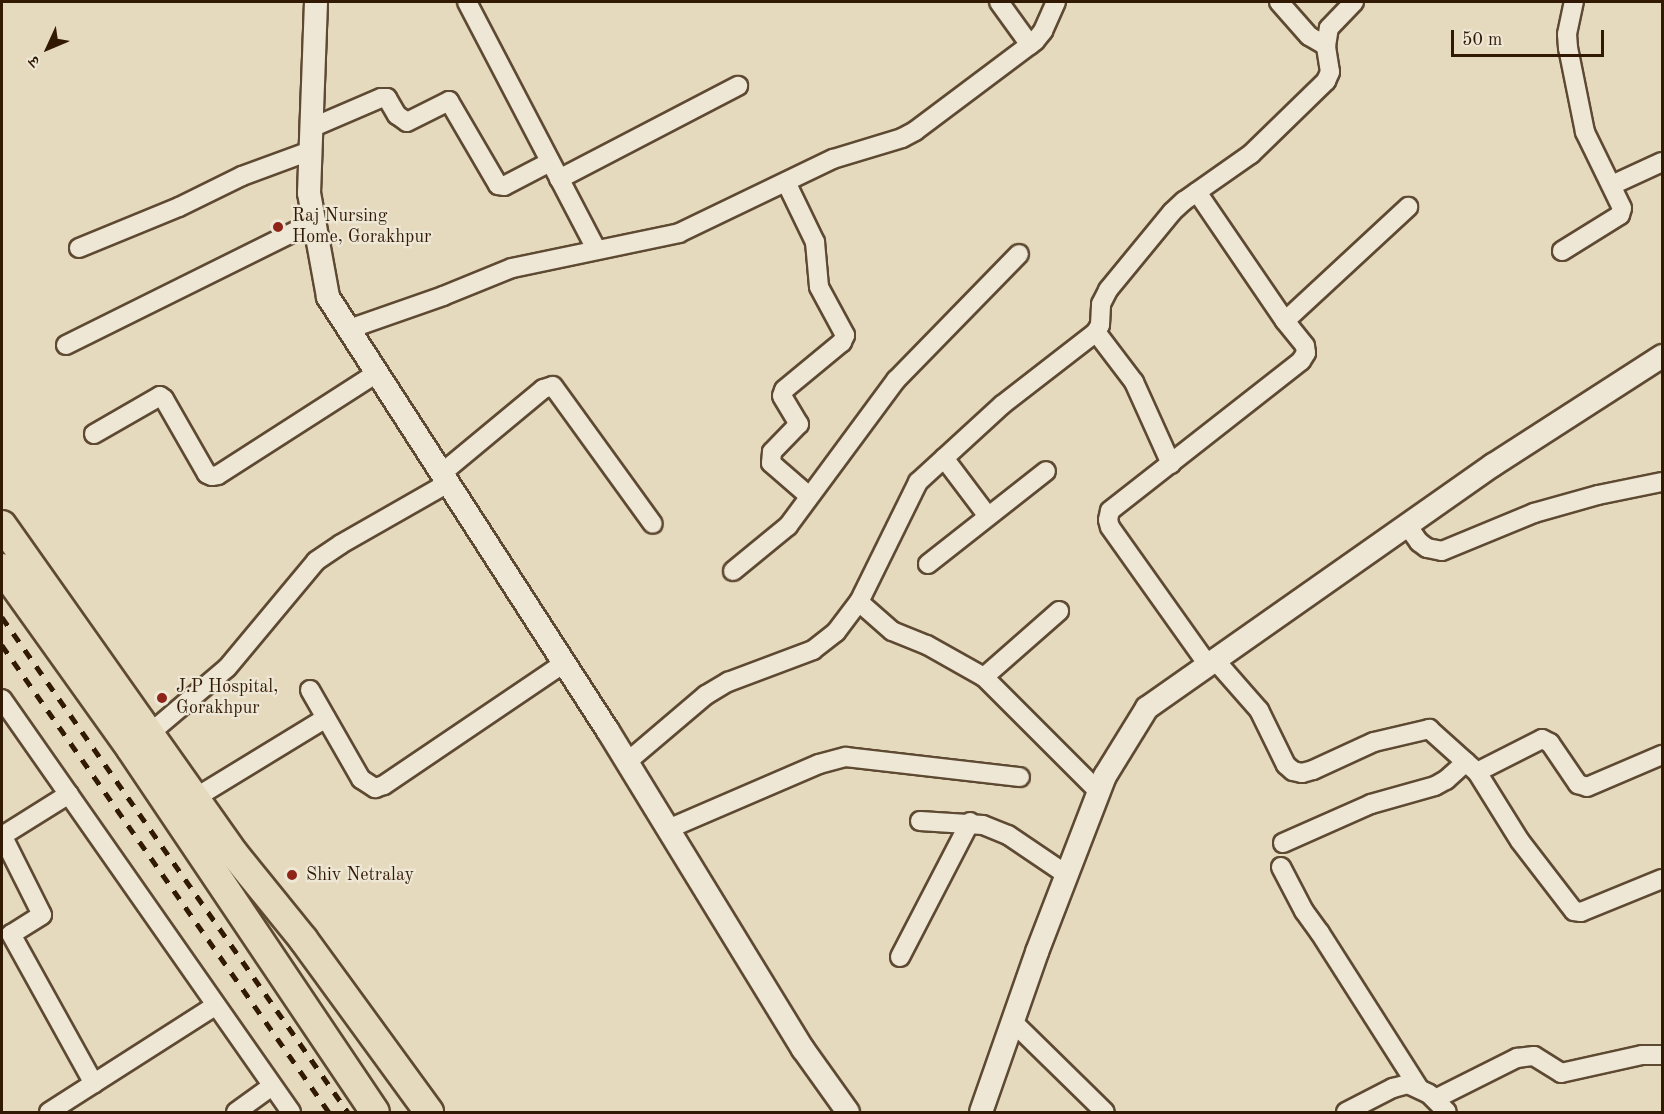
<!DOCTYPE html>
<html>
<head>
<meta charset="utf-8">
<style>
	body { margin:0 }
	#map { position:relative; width:1664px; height:1114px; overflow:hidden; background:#e5dabe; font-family:"Old Standard TT","Noto Serif Devanagari",serif }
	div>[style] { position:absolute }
	.roads { filter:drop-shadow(2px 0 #5e4932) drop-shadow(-2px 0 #5e4932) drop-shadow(0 2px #5e4932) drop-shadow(0 -2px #5e4932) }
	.minor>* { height:18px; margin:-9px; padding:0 9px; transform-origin:9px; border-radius:9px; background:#eee7d5 }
	.tertiary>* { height:22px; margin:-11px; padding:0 11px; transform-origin:11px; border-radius:11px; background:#eee7d5 }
	.primary>* { height:28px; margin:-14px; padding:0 14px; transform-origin:14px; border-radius:14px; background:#e5dabe }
	.rail>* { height:4.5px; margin-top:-2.25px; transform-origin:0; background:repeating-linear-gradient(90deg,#311903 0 10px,transparent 0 20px) }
	.dots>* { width:16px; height:16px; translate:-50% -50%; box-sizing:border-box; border:3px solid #eee7d5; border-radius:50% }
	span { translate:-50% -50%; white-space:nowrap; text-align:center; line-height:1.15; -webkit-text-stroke:4.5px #eee7d5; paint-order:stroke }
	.poi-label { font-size:18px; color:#311903 }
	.left { translate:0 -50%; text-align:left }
	.frame { position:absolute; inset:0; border:3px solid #311903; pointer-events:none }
	.north { position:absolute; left:18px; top:18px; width:60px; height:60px; -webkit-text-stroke:4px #eee7d5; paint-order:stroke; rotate:226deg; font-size:16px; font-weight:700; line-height:24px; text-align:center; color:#311903 }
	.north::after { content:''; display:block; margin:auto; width:21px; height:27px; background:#311903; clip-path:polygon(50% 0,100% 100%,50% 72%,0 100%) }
	.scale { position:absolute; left:1451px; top:30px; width:153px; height:27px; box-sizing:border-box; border:3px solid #311903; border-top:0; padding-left:8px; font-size:18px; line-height:21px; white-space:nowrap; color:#311903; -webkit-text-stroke:4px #eee7d5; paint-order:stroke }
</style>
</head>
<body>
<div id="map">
	<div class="roads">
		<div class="minor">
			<div style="left:467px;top:2px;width:279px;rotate:62.4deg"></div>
			<div style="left:999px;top:2px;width:53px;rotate:54.2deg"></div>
			<div style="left:1279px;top:2px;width:45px;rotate:48.6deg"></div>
			<div style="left:1309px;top:36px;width:20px;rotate:30deg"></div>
			<div style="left:311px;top:128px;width:76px;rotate:-23.2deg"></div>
			<div style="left:381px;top:98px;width:6px"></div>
			<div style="left:387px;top:98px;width:20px;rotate:60deg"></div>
			<div style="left:397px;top:115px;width:12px;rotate:35deg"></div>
			<div style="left:407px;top:122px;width:47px;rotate:-26.6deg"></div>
			<div style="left:449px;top:101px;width:97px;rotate:59.7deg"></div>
			<div style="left:498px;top:185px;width:6px;rotate:9deg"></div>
			<div style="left:504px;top:186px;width:52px;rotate:-27.6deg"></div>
			<div style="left:559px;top:179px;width:202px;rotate:-27.5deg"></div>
			<div style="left:786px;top:182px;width:67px;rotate:64.2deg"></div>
			<div style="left:815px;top:242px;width:45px;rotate:84.9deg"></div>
			<div style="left:819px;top:287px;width:55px;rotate:61.6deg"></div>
			<div style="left:845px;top:335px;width:8px;rotate:113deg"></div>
			<div style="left:842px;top:342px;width:75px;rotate:140.4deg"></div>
			<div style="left:784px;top:390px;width:6px;rotate:108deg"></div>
			<div style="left:782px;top:396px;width:33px;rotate:59deg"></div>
			<div style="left:799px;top:424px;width:39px;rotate:134deg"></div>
			<div style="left:772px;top:452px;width:11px;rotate:95deg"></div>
			<div style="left:771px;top:463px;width:50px;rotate:41deg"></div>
			<div style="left:1612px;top:185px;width:55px;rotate:-24.7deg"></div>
			<div style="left:1197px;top:192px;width:156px;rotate:55.7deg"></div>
			<div style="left:1285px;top:321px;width:32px;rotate:51deg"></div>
			<div style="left:1305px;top:346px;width:7px;rotate:82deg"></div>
			<div style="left:1306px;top:353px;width:9px;rotate:122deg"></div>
			<div style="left:1301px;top:361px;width:243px;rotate:141.9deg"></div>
			<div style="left:1110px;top:511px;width:9px;rotate:103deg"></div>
			<div style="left:1108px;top:520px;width:7px;rotate:74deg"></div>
			<div style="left:1110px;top:527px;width:169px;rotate:54.6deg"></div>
			<div style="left:79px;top:248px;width:108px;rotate:-22.3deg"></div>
			<div style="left:179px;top:207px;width:70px;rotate:-26.2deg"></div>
			<div style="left:242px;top:176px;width:72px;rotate:-20.2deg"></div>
			<div style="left:1562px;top:251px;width:68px;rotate:-31.8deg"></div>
			<div style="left:1620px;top:215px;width:7px;rotate:-74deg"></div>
			<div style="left:1622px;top:208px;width:85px;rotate:-116deg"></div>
			<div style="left:1585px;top:132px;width:86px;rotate:-101.4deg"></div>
			<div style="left:1568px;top:48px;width:14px;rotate:-94deg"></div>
			<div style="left:1567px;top:34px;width:33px;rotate:-78deg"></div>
			<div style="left:1285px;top:321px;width:168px;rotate:-42.8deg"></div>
			<div style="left:349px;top:329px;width:100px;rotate:-19.3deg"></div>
			<div style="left:443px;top:296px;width:74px;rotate:-22.1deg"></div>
			<div style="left:512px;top:268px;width:171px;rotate:-11.8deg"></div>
			<div style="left:679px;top:233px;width:171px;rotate:-25.7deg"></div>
			<div style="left:833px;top:159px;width:72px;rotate:-16.9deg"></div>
			<div style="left:902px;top:138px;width:15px;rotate:-28deg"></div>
			<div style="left:915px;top:131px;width:150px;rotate:-36.9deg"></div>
			<div style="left:1035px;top:41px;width:13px;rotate:-51deg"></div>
			<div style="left:1043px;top:31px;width:32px;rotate:-66deg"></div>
			<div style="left:1096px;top:332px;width:63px;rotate:52.8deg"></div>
			<div style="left:1134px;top:382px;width:90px;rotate:65.7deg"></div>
			<div style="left:66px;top:345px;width:277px;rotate:-26.4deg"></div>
			<div style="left:94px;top:434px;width:76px;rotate:-29.9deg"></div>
			<div style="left:160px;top:396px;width:5px;rotate:37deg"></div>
			<div style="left:164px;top:399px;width:86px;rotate:60.2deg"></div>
			<div style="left:207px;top:474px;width:5px;rotate:22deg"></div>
			<div style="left:212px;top:476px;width:6px;rotate:-9deg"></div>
			<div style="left:218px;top:475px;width:189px;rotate:-32.7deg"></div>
			<div style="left:944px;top:458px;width:71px;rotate:53deg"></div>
			<div style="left:442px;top:473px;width:131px;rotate:-39.7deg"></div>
			<div style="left:543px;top:389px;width:10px;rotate:-17deg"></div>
			<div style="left:553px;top:386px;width:170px;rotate:54.1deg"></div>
			<div style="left:1407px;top:525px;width:21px;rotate:55deg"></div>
			<div style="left:1419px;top:542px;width:10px;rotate:37deg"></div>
			<div style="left:1427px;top:548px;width:15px;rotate:11deg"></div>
			<div style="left:1442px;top:551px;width:100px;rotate:-22.4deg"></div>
			<div style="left:1534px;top:513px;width:66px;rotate:-15.7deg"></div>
			<div style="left:1598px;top:495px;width:65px;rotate:-11.5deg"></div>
			<div style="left:928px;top:564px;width:150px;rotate:-38.2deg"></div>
			<div style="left:733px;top:571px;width:71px;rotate:-39.3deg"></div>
			<div style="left:788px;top:526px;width:182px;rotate:-53.5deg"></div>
			<div style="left:896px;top:380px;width:176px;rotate:-45.7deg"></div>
			<div style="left:859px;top:602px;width:44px;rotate:41.3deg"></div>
			<div style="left:892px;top:631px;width:38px;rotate:22deg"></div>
			<div style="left:927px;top:645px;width:65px;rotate:29.3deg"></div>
			<div style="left:984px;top:677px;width:163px;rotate:45deg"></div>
			<div style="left:1215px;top:660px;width:67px;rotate:48.7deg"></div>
			<div style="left:1259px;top:710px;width:61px;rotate:63.9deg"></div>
			<div style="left:1286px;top:765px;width:9px;rotate:41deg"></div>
			<div style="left:1293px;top:771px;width:9px;rotate:13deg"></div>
			<div style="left:1302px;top:773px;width:11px;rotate:-15deg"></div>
			<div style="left:1313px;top:770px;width:67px;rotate:-24.7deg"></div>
			<div style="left:1374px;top:742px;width:57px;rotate:-13.3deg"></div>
			<div style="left:1429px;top:729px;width:64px;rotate:41.9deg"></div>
			<div style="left:1477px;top:772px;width:81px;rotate:58.1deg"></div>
			<div style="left:1520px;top:841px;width:88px;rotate:52.4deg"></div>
			<div style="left:1574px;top:911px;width:7px;rotate:8deg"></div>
			<div style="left:1581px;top:912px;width:87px;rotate:-22.2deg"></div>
			<div style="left:984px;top:677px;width:100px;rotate:-41.3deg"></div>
			<div style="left:310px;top:690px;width:103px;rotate:60.2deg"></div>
			<div style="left:361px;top:779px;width:17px;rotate:33deg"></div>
			<div style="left:375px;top:788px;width:9px;rotate:-18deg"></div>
			<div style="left:384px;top:785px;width:217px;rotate:-34.1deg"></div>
			<div style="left:2px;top:699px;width:504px;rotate:55.02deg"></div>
			<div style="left:142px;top:740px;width:111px;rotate:-40.3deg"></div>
			<div style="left:227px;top:668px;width:139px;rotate:-50.2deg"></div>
			<div style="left:316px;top:561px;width:30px;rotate:-34deg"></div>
			<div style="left:341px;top:544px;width:123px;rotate:-29.7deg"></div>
			<div style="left:627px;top:762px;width:104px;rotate:-40.3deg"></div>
			<div style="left:706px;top:695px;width:26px;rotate:-31deg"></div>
			<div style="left:728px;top:682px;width:91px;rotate:-20.6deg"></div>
			<div style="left:813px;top:650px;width:29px;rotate:-38deg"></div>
			<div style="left:836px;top:632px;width:38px;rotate:-53deg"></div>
			<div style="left:859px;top:602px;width:134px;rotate:-63.8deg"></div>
			<div style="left:918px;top:482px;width:114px;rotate:-42.5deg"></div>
			<div style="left:1002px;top:405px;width:119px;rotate:-37.8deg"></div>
			<div style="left:1096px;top:332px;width:8px;rotate:-60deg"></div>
			<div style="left:1100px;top:325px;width:21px;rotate:-87deg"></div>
			<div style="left:1101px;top:304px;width:16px;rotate:-63deg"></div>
			<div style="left:1108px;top:290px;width:101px;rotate:-50.6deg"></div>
			<div style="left:1172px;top:212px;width:16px;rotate:-43deg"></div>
			<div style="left:1184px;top:201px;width:82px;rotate:-35deg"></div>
			<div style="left:1251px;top:154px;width:105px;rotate:-44.2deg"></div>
			<div style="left:1326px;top:81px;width:10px;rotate:-66deg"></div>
			<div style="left:1330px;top:72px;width:26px;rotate:-99deg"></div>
			<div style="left:1326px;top:46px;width:18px;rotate:-81deg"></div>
			<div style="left:1329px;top:28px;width:36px;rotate:-46deg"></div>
			<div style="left:1477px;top:772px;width:73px;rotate:-26.9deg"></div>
			<div style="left:1542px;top:739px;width:9px;rotate:27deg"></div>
			<div style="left:1550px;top:743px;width:50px;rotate:55.7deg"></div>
			<div style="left:1578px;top:784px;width:9px;rotate:18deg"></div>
			<div style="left:1587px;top:787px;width:82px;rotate:-23.1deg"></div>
			<div style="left:195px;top:798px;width:153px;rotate:-31.4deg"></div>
			<div style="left:920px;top:821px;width:63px;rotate:3.6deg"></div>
			<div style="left:983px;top:825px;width:27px;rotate:22deg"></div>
			<div style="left:1008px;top:835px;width:71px;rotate:34.1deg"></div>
			<div style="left:668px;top:829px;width:164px;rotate:-23.3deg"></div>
			<div style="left:819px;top:764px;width:28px;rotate:-15deg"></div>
			<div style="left:846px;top:757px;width:175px;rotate:6.6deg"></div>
			<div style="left:2px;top:835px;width:89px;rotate:63.4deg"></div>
			<div style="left:42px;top:915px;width:36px;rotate:148deg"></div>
			<div style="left:11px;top:934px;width:171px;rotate:61deg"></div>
			<div style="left:2px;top:836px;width:79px;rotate:-32.1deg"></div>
			<div style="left:1283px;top:843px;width:96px;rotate:-23.9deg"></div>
			<div style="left:1371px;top:804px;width:66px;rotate:-15.7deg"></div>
			<div style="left:1435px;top:786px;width:13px;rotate:-29deg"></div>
			<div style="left:1446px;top:780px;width:27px;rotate:-42deg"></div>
			<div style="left:1281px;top:867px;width:50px;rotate:62.4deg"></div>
			<div style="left:1304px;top:911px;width:27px;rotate:54deg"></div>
			<div style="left:1320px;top:933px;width:183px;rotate:57.5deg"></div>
			<div style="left:900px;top:957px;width:152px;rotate:-62.6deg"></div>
			<div style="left:1014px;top:1023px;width:127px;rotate:44.4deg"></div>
			<div style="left:1435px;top:1099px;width:92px;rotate:-26.6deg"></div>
			<div style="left:1517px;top:1058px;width:17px;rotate:-7deg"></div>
			<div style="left:1534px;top:1056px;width:32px;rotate:32deg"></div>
			<div style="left:1561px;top:1073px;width:83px;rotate:-12.5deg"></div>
			<div style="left:1642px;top:1055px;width:20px"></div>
			<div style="left:49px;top:1112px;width:198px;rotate:-32.6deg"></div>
			<div style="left:236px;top:1112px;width:44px;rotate:-35.8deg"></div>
			<div style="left:1346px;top:1112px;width:53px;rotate:-27.1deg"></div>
			<div style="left:1393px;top:1088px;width:16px;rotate:-15deg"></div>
			<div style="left:1408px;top:1084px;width:23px;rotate:25deg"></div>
			<div style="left:1429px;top:1094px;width:25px;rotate:45deg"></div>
		</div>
		<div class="tertiary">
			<div style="left:316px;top:2px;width:191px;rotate:92.1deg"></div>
			<div style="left:309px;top:193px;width:106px;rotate:79.6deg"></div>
			<div style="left:328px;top:297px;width:516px;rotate:57.17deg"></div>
			<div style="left:608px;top:731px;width:373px;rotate:58.5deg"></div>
			<div style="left:803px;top:1049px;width:77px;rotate:54.5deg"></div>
			<div style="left:981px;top:1112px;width:170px;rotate:-70.7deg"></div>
			<div style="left:1037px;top:952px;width:189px;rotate:-68.9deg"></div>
			<div style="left:1105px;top:776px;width:80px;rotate:-58.3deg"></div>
			<div style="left:1147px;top:708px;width:423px;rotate:-35.1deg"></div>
			<div style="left:1493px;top:465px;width:201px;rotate:-32.8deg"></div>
		</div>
		<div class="primary">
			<div style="left:2px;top:525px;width:404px;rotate:54.8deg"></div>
			<div style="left:235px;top:855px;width:108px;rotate:51deg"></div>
			<div style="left:303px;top:939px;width:214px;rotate:53.9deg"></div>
			<div style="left:2px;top:568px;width:222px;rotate:54.5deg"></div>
			<div style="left:131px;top:749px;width:437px;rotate:56.1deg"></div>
		</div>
	</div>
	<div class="rail">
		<div style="left:2px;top:617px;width:604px;rotate:55.05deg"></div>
		<div style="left:2px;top:645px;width:570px;rotate:55deg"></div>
	</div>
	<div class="dots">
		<div style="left:278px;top:227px;background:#8f2418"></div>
		<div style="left:162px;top:698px;background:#8f2418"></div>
		<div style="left:292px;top:875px;background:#8f2418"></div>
	</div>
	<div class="poi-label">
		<span class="left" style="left:292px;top:227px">Raj Nursing<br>Home, Gorakhpur</span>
		<span class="left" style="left:176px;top:698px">J.P Hospital,<br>Gorakhpur</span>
		<span class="left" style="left:306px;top:875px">Shiv Netralay</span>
	</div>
	<div class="frame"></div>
	<div class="north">उ</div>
	<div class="scale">50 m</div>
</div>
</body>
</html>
